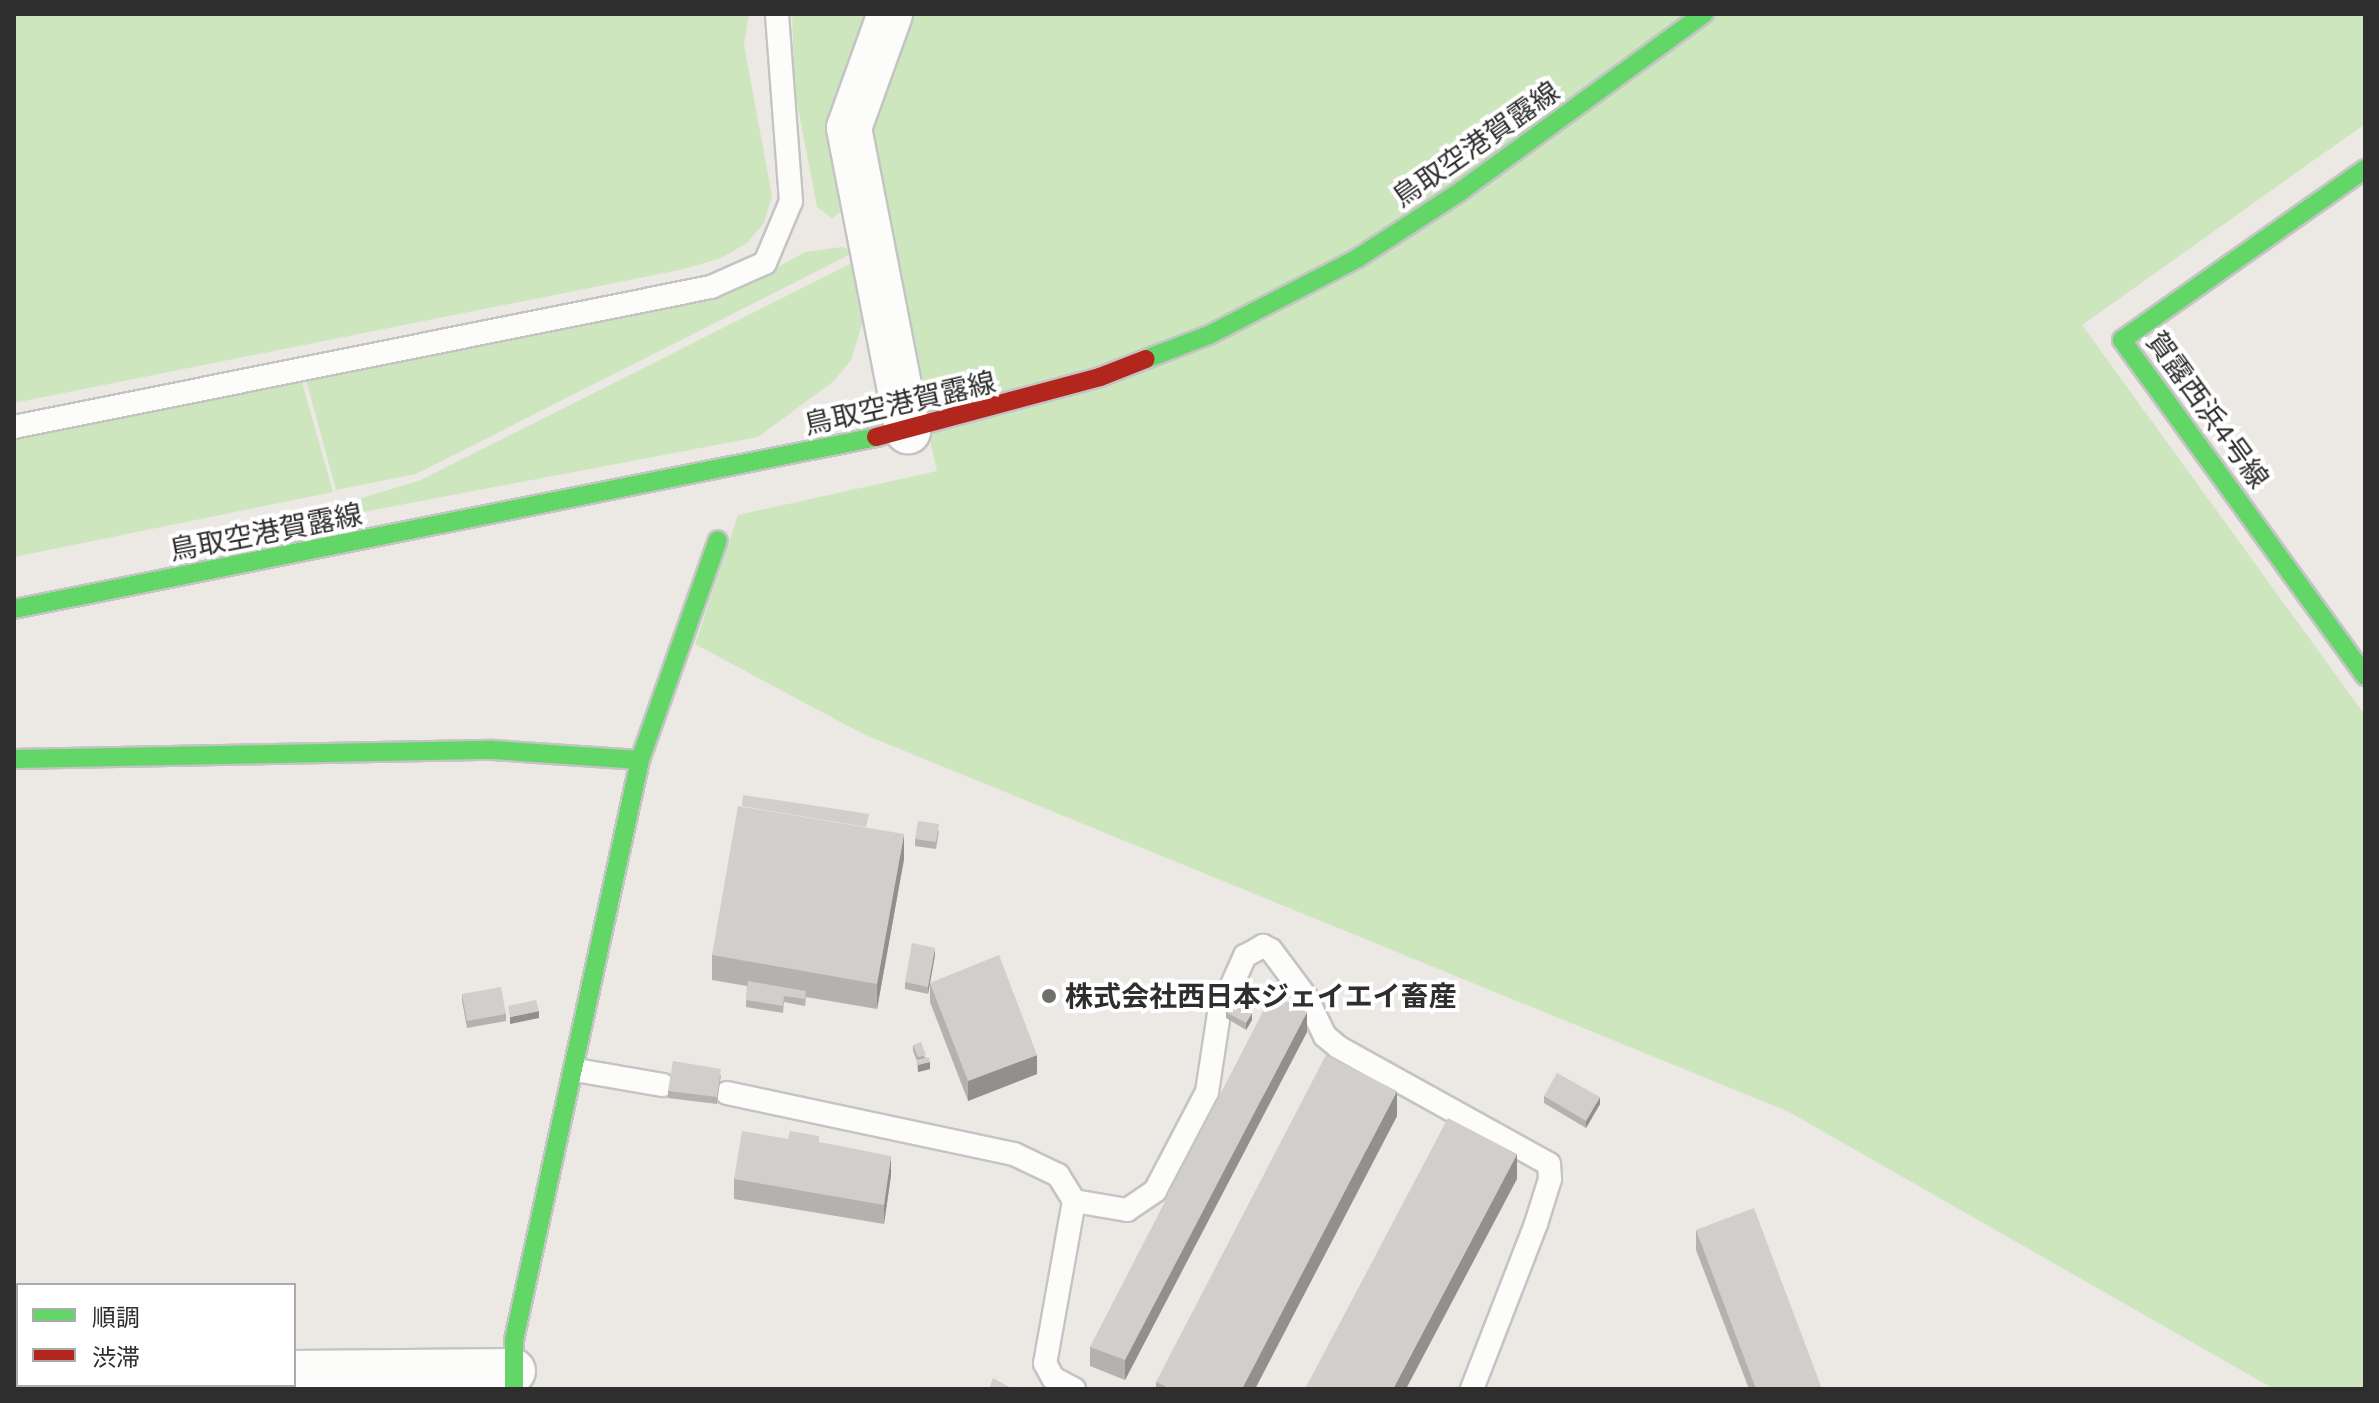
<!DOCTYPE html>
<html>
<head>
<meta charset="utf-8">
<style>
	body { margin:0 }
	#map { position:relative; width:2379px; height:1403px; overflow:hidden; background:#ece8e4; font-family:Figtree,"Noto Sans JP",sans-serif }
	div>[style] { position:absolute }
	.green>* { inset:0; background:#cee6be }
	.roads { filter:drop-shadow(2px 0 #c5c4c5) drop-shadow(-2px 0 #c5c4c5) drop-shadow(0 2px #c5c4c5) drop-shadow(0 -2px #c5c4c5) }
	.lane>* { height:22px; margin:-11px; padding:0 11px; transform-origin:11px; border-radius:11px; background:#fcfcfb }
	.street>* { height:44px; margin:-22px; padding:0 22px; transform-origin:22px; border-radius:22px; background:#fcfcfb }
	.fast>* { height:18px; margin:-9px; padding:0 9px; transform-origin:9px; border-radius:9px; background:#63d668 }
	.jam>* { height:18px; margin:-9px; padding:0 9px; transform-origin:9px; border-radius:9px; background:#b3261e }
	.wall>* { inset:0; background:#b4b1af }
	.shaded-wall>* { inset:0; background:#92908e }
	.building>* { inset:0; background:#d1cecb }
	.dots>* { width:22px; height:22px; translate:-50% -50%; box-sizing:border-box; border:4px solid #fff; border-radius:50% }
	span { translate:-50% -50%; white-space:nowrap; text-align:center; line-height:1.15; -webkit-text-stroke:8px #fff; paint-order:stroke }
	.street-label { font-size:28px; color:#2e2e2e }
	.poi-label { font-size:28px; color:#2e2e2e; font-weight:700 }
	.left { translate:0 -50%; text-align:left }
	.frame { position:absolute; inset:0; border:16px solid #2e2e2e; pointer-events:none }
	.legend { position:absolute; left:16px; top:1283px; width:280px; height:104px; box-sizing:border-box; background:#fff; border:2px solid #ababab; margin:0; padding:10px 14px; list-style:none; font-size:24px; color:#2e2e2e }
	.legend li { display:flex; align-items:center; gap:16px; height:40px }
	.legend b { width:40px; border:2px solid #ababab }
</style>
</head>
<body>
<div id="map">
	<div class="green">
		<div style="clip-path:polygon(14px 14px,749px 14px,744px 45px,772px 196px,764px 223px,747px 243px,721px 258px,684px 269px,14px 403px)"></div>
		<div style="clip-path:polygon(792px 14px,876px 14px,846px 199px,842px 211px,832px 218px,817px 207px,795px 92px)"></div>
		<div style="clip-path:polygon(911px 14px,2365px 14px,2365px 124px,2082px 325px,2365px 715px,2365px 1389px,2274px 1389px,1789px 1112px,863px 734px,695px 644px,738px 515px,937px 471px,862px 137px)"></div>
		<div style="clip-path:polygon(842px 247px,855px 252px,416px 474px,336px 490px,305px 376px,756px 279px,805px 252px)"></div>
		<div style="clip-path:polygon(858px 260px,863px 321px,851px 360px,834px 381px,758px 437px,347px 515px,345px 503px,421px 480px)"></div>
		<div style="clip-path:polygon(300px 375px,333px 492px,14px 557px,14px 440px)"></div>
	</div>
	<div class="roads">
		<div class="lane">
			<div style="left:14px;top:427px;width:711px;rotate:-11.36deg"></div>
			<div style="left:711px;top:287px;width:59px;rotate:-24deg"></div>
			<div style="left:765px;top:263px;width:67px;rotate:-67.2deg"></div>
			<div style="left:791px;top:201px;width:188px;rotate:-94.3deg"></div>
			<div style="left:576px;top:1070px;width:88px;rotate:9.8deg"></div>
			<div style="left:727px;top:1093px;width:293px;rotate:12deg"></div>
			<div style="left:1014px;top:1154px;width:49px;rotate:25.5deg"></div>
			<div style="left:1058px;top:1175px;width:31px;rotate:58deg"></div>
			<div style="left:1074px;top:1201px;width:165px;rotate:100.1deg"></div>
			<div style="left:1045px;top:1363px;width:17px;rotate:62deg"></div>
			<div style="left:1053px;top:1378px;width:24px;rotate:28deg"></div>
			<div style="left:1074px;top:1201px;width:54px;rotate:9.6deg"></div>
			<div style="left:1127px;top:1210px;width:34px;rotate:-34deg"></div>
			<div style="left:1155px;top:1191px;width:112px;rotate:-62.3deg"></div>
			<div style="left:1207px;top:1092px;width:79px;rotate:-81.3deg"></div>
			<div style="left:1219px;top:1014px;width:64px;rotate:-65.9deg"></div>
			<div style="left:1245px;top:956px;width:21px;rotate:-29deg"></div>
			<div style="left:1263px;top:946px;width:9px;rotate:27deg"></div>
			<div style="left:1271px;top:950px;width:59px;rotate:53.3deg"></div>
			<div style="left:1306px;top:997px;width:43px;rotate:64deg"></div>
			<div style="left:1325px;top:1036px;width:17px;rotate:40deg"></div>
			<div style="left:1338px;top:1047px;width:241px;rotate:29deg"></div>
			<div style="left:1549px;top:1164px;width:15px;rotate:86deg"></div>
			<div style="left:1550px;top:1179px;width:47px;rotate:107.3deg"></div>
			<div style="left:1536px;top:1224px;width:177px;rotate:111.2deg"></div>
		</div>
		<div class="street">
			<div style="left:890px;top:14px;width:121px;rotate:109.8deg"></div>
			<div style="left:849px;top:128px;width:309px;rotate:79deg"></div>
			<div style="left:294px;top:1373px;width:219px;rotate:-0.5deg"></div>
			<div style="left:14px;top:1377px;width:4px"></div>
		</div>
		<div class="fast">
			<div style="left:2365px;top:169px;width:297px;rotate:144.9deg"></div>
			<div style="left:2122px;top:340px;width:415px;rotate:54.1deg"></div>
			<div style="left:1146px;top:359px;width:67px;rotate:-20.9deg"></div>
			<div style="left:1209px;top:335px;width:168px;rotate:-27.3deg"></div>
			<div style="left:1358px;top:258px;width:123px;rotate:-33deg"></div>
			<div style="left:1461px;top:191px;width:301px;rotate:-36.1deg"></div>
			<div style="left:14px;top:609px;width:879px;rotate:-11.28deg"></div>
			<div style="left:14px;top:759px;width:479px;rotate:-1.1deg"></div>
			<div style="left:493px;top:750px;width:147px;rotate:3.9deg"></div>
			<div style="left:514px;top:1389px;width:49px;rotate:-90deg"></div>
			<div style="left:514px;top:1340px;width:594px;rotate:-77.74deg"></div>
			<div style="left:640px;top:760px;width:233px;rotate:-70.5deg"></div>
		</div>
		<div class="jam">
			<div style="left:876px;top:437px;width:232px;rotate:-15deg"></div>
			<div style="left:1100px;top:377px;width:49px;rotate:-21.4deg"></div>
		</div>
	</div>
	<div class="wall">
		<div style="clip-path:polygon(869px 828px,904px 859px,877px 1009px,806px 997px,805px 1006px,784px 1002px,783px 1013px,746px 1007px,747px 986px,712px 980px,712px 955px)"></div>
		<div style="clip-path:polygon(939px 831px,936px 849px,915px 846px,915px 839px)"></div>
		<div style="clip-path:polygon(935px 955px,928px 994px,905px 989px,905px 982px)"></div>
		<div style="clip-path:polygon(930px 983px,1037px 1074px,968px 1101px,930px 1002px)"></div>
		<div style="clip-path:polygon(462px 994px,506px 1014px,506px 1021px,467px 1028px,462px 1001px)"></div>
		<div style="clip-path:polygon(1249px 1002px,1245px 1009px,1252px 1020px,1246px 1030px,1226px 1018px,1226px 1012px)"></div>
		<div style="clip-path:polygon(1307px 1032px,1125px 1380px,1090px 1366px,1090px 1347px)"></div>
		<div style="clip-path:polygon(913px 1045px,926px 1058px,930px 1069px,918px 1072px,917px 1061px,913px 1051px)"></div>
		<div style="clip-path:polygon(721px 1075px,717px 1104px,668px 1098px,668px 1091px)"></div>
		<div style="clip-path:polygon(1544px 1096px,1600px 1104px,1586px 1128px,1544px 1103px)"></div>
		<div style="clip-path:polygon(1397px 1116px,1255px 1389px,1156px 1389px,1156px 1382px)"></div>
		<div style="clip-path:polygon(788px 1139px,819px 1143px,891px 1175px,884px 1224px,734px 1199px,734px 1179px)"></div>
		<div style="clip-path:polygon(1696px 1230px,1822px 1389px,1749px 1389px,1696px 1250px)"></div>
	</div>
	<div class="shaded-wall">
		<div style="clip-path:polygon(904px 834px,904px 859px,877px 1009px,877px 984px)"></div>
		<div style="clip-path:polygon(935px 948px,935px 955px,928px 994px,928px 987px)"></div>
		<div style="clip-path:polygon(1249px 995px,1249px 1002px,1242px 1015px,1242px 1008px)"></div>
		<div style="clip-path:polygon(539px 1011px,539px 1018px,510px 1024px,510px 1017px)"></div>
		<div style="clip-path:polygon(1307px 1012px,1307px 1032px,1125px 1380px,1125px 1360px)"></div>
		<div style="clip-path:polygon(1252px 1013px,1252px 1020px,1246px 1030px,1246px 1023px)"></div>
		<div style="clip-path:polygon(1037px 1055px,1037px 1074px,968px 1101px,968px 1081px)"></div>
		<div style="clip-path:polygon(930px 1062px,930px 1069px,918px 1072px,918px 1065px)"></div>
		<div style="clip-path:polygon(1397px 1091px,1397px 1116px,1255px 1389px,1242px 1389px)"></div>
		<div style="clip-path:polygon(1600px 1097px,1600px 1104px,1586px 1128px,1586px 1121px)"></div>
		<div style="clip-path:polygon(1517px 1154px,1517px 1179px,1406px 1389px,1393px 1389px)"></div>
		<div style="clip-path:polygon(891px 1156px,891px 1175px,884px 1224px,884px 1205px)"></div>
	</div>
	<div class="building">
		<div style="clip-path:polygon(743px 795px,869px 814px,866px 827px,742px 806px)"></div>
		<div style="clip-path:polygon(738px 806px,904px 834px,877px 984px,712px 955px)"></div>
		<div style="clip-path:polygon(918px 821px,939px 824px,936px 842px,915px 839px)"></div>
		<div style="clip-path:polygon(912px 943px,935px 948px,928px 987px,905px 982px)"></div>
		<div style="clip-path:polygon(999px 955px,1037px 1055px,968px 1081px,930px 983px)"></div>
		<div style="clip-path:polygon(748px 981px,806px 991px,805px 999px,784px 996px,783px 1006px,746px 1000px)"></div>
		<div style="clip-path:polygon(501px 987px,506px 1014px,467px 1021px,462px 994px)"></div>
		<div style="clip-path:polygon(1238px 989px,1249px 995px,1242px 1008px,1252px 1013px,1246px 1023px,1226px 1012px)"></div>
		<div style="clip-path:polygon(1272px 994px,1307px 1012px,1125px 1360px,1090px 1347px)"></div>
		<div style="clip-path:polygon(536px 1000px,539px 1011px,510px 1017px,508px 1006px)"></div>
		<div style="clip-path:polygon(921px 1042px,926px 1055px,918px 1057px,913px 1045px)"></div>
		<div style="clip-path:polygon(1326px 1055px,1397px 1091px,1242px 1389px,1164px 1389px,1165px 1386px,1156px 1382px)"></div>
		<div style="clip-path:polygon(929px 1057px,930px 1062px,918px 1065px,917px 1060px)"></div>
		<div style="clip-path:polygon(673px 1061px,721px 1069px,717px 1097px,668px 1091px)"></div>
		<div style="clip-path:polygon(1557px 1073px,1600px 1097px,1586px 1121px,1544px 1096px)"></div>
		<div style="clip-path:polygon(1448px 1118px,1517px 1154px,1393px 1389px,1305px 1389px)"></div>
		<div style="clip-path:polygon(742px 1131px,788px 1139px,790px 1131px,819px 1136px,819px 1142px,891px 1156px,884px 1205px,734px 1179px)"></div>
		<div style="clip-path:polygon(1754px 1208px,1822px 1389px,1756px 1389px,1696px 1230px)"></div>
		<div style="clip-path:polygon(993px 1378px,1013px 1389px,989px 1389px)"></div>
	</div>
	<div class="dots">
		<div style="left:1049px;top:996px;background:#706f6e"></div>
	</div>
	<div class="street-label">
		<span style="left:1476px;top:144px;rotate:-35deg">鳥取空港賀露線</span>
		<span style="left:900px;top:403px;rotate:-13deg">鳥取空港賀露線</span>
		<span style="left:2208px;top:410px;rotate:54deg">賀露西浜4号線</span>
		<span style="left:266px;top:532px;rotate:-11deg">鳥取空港賀露線</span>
	</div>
	<div class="poi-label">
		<span class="left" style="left:1065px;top:996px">株式会社西日本ジェイエイ畜産</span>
	</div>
	<div class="frame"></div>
	<ul class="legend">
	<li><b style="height:10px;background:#63d668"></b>順調</li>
	<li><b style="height:10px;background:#b3261e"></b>渋滞</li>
	</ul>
</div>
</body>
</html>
